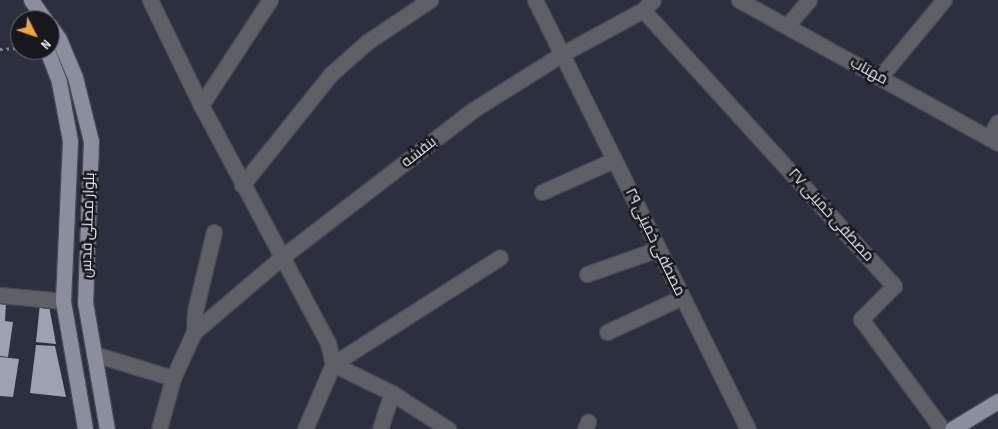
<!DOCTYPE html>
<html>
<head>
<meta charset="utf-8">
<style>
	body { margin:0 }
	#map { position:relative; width:998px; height:429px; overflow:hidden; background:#2c2f3d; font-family:"Sofia Sans Condensed",Cairo,sans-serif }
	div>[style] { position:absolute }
	.building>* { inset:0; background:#9da1b2 }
	.path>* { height:3px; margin-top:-1.5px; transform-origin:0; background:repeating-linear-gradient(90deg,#858894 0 2.5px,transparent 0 6.5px) }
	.roads { filter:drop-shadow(1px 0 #474a57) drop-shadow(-1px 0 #474a57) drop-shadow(0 1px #474a57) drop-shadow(0 -1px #474a57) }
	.minor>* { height:15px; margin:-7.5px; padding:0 7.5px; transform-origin:7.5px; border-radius:7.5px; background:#5e6067 }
	.major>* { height:15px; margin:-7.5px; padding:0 7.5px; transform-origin:7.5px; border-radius:7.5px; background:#8b8e9c }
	span { translate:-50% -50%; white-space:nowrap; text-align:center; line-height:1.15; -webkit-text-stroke:5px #16181e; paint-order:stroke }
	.street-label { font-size:15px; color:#eaedf6 }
	.north { position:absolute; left:10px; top:10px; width:50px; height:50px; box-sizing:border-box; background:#16181e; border:1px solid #6b6d74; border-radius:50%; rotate:131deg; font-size:14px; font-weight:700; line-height:20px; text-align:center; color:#eaedf6 }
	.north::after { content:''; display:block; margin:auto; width:18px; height:22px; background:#eda83b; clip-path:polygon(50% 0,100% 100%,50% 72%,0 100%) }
</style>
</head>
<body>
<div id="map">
	<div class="building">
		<div style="clip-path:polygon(0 303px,6px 304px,5px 321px,13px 322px,8px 357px,0 356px)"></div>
		<div style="clip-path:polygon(40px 304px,49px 306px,56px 344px,36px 342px)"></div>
		<div style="clip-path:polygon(36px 345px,55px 346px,66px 397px,30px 393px)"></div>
		<div style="clip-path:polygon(0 357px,19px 359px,13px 397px,0 396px)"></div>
	</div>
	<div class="path">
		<div style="left:0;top:49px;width:20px;rotate:-3deg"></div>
	</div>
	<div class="roads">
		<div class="minor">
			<div style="left:150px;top:0;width:117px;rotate:64.1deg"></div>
			<div style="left:201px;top:105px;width:270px;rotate:61.9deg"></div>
			<div style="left:328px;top:343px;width:22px;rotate:77deg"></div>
			<div style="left:535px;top:0;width:479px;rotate:63.6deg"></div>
			<div style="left:739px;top:0;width:296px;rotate:28.9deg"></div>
			<div style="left:643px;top:10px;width:373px;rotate:47.7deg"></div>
			<div style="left:894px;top:286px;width:47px;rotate:135deg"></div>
			<div style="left:861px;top:319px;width:137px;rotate:53.6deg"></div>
			<div style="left:787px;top:26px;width:34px;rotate:-50deg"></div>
			<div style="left:880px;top:77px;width:100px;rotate:-50.3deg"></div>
			<div style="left:201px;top:105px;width:126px;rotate:-56.7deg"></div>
			<div style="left:989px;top:138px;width:18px;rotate:-61deg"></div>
			<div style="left:242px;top:185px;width:142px;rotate:-51.3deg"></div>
			<div style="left:331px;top:74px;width:48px;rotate:-41.6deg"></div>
			<div style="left:367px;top:42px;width:76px;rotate:-33.7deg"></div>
			<div style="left:542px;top:192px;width:79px;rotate:-24deg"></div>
			<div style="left:587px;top:274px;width:75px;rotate:-19.4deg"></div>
			<div style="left:0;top:295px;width:63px;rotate:5.4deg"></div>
			<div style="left:194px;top:332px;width:21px;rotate:-87deg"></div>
			<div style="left:195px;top:311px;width:81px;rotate:-76.5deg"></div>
			<div style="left:607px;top:332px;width:83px;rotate:-25deg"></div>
			<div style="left:94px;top:354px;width:83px;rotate:16.9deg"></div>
			<div style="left:333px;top:364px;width:198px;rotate:-32.6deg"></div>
			<div style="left:333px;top:364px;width:66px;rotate:26.2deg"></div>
			<div style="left:392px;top:393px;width:67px;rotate:32.7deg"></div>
			<div style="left:159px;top:429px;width:53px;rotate:-74.6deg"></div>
			<div style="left:173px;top:378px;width:51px;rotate:-65.5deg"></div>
			<div style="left:194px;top:332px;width:116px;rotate:-40.4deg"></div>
			<div style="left:282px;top:257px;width:241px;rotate:-37.6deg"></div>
			<div style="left:473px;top:110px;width:105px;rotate:-32.2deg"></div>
			<div style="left:562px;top:54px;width:92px;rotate:-28.5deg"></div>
			<div style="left:643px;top:10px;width:14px;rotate:-45deg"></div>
			<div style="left:305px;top:429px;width:71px;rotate:-66.7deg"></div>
			<div style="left:380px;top:429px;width:38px;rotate:-72deg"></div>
			<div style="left:585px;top:429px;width:8px;rotate:-67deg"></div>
		</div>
		<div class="major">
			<div style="left:31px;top:0;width:24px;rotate:55deg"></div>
			<div style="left:50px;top:26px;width:16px;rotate:55deg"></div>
			<div style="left:59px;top:39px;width:41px;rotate:67.2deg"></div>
			<div style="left:75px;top:77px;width:66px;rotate:76deg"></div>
			<div style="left:91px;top:141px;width:161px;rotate:92.1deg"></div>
			<div style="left:85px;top:302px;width:129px;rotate:80.2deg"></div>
			<div style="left:47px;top:50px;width:34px;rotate:69deg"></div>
			<div style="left:59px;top:82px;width:60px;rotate:79.4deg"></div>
			<div style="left:70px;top:141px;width:160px;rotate:92.5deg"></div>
			<div style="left:63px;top:301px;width:130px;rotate:80.2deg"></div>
			<div style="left:952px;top:429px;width:54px;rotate:-31.3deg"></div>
		</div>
	</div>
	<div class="street-label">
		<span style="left:869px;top:71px;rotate:29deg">مهتاب</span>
		<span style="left:419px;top:152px;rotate:-38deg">بنفشه</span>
		<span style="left:831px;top:215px;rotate:48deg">مصطفی خمینی ۲۷</span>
		<span style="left:88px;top:225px;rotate:-88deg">بلوار مصلی قدس</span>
		<span style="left:655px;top:242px;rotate:64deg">مصطفی خمینی ۲۹</span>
	</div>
	<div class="north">N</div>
</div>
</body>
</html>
